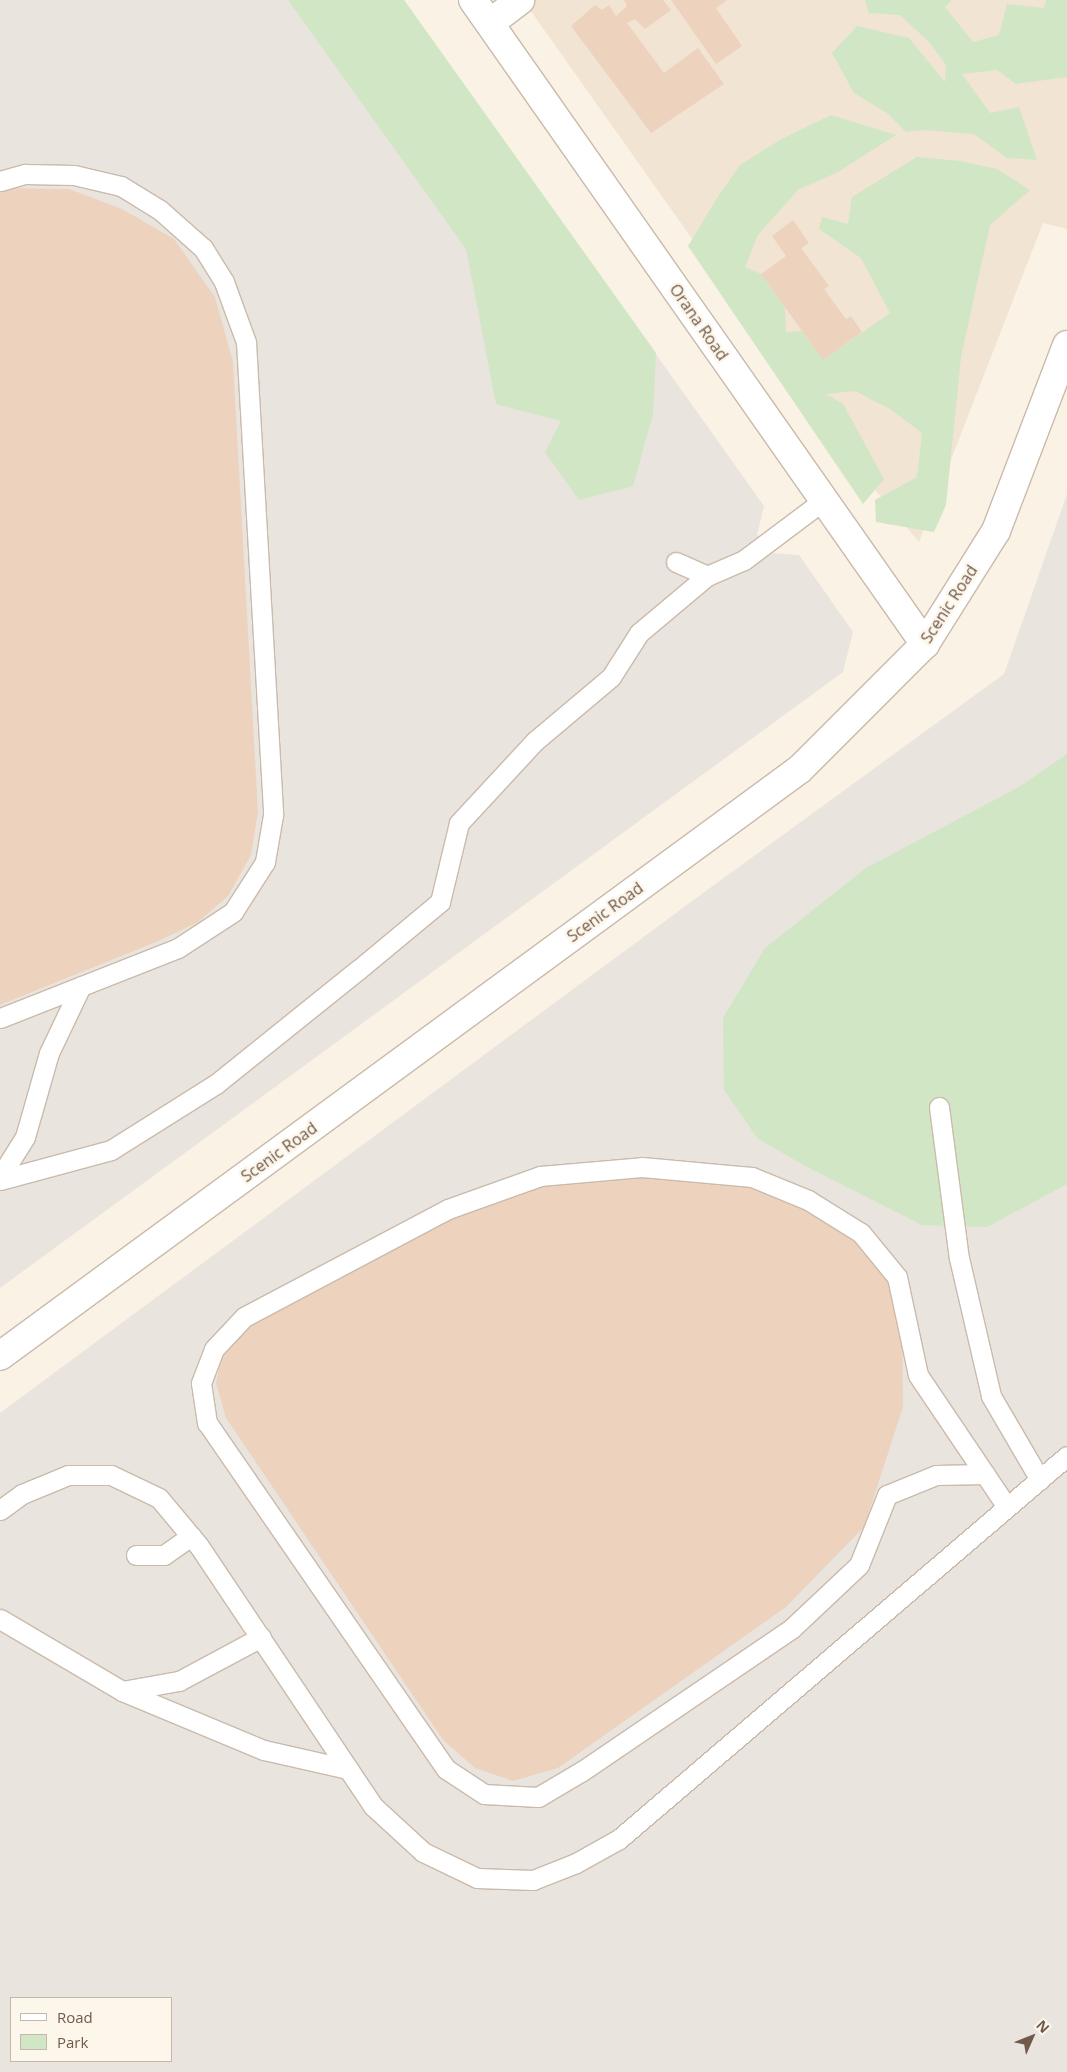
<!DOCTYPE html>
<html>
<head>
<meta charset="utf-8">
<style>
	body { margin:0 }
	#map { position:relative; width:1067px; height:2072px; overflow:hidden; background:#faf2e4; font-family:"Open Sans",sans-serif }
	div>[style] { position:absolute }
	.residential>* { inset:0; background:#f1e4d3 }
	.industrial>* { inset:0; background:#eae4de }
	.green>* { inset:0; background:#d1e6c4 }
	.building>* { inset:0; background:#edd2be }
	.roads { filter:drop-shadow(1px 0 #cabaab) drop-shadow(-1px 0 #cabaab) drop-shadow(0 1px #cabaab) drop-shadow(0 -1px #cabaab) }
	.lane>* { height:19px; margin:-9.5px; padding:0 9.5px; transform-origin:9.5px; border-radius:9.5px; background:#fff }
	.street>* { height:28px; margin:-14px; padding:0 14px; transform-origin:14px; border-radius:14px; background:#fff }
	.secondary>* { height:28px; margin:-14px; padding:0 14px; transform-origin:14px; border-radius:14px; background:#fff }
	span { translate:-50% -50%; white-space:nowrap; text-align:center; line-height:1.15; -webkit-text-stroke:5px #fdf6ea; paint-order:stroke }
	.street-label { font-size:16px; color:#705a4c }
	.legend { position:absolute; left:10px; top:1997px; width:162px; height:65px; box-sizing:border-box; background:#fdf6ea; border:1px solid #c5b8ab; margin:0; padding:6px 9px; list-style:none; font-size:15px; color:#705a4c }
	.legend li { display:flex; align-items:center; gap:10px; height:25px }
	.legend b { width:25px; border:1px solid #c5b8ab }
	.north { position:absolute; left:1007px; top:2012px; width:50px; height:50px; -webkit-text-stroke:4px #fdf6ea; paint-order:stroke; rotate:46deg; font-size:14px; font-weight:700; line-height:20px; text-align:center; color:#705a4c }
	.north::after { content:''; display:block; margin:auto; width:18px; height:22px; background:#705a4c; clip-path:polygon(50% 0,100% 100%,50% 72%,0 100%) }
</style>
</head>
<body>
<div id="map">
	<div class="residential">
		<div style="clip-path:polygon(523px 0,1067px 0,1067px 229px,1043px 223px,919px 542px,843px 452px)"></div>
	</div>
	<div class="industrial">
		<div style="clip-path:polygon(0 0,404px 0,764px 506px,757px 535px,769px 553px,799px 555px,853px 632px,843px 672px,0 1288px)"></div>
		<div style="clip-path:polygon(evenodd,1067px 494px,1067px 2072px,0 2072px,0 1413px,699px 896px,1004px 674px,1067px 494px,11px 1998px,171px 1998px,171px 2061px,11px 2061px,11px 1998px)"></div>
	</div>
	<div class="green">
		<div style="clip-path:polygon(288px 0,404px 0,656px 353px,653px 414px,633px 486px,579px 500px,545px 452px,561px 421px,496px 404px,466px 249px)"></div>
		<div style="clip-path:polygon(865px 0,952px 0,945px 7px,973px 42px,999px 35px,1007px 4px,1044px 8px,1046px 0,1067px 0,1067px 77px,1016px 84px,997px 70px,962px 74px,990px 113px,1019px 107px,1037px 160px,1007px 158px,974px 134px,924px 130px,906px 132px,887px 113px,854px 93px,832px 53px,857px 26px,909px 38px,945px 82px,946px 65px,930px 43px,900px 15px,869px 13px)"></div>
		<div style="clip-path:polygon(831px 115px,896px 135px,838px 172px,798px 190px,758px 235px,745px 267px,761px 274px,785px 308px,786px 332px,802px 331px,823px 360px,890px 313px,861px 258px,819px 229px,822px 217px,848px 224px,852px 197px,917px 157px,960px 161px,997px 169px,1030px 190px,990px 225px,961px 357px,946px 505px,934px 532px,876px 522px,875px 500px,917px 477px,922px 433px,890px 409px,855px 391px,826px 394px,843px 404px,884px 479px,863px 504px,688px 246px,717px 198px,740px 165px,780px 140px)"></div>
		<div style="clip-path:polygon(1067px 754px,1067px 1184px,987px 1227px,922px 1225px,807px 1167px,758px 1139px,724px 1090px,723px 1018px,765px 948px,866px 868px,1019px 787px)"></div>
	</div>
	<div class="building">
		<div style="clip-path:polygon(624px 0,663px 0,671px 10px,645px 29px,635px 19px,627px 23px,664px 73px,698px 48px,724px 84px,651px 133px,571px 26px,595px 5px,602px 10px,609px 5px,616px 16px,627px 6px)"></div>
		<div style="clip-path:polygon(671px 0,727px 0,716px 8px,742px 46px,716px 64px)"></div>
		<div style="clip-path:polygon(2px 188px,69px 189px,122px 209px,174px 239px,215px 297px,233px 362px,258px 812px,251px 855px,228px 896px,198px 922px,156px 942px,0 1005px,0 189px)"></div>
		<div style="clip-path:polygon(793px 220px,809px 243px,801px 248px,829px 286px,824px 289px,846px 319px,851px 316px,862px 332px,823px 360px,761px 274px,786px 256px,772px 236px)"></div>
		<div style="clip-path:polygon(587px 1173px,725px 1176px,848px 1226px,902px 1299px,903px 1407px,864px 1527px,786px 1607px,558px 1768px,513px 1781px,475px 1768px,443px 1740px,226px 1418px,216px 1383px,224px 1347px,253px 1319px,471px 1205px)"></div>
	</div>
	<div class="roads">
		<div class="lane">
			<div style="left:0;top:181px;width:26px;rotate:-16deg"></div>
			<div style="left:25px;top:174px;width:49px;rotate:1.2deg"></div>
			<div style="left:74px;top:175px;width:48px;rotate:13.2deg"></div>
			<div style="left:121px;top:186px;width:46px;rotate:31.6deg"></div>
			<div style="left:160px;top:210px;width:57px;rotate:41.5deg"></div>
			<div style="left:203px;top:248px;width:40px;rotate:58deg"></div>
			<div style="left:224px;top:282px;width:64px;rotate:69.9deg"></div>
			<div style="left:246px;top:342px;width:474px;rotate:86.7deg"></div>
			<div style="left:273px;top:815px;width:48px;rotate:99.7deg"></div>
			<div style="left:265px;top:862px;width:59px;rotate:122.6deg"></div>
			<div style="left:233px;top:912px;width:66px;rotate:146.8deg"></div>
			<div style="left:178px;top:948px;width:191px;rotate:158.5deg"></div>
			<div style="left:676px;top:562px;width:34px;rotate:24deg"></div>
			<div style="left:939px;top:1107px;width:152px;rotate:82.5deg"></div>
			<div style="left:959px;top:1258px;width:142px;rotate:76.9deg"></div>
			<div style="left:991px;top:1396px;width:97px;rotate:59.7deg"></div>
			<div style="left:0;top:1177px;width:47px;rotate:-58deg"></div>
			<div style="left:25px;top:1137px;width:87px;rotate:-74.1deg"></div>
			<div style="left:49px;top:1053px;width:74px;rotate:-64.5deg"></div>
			<div style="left:0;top:1180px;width:115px;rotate:-15.1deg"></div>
			<div style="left:111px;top:1150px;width:124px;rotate:-32.2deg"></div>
			<div style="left:216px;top:1084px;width:182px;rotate:-38.8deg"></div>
			<div style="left:358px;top:970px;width:107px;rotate:-39.7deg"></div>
			<div style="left:440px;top:902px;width:81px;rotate:-76.5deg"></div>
			<div style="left:459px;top:823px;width:112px;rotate:-47.2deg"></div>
			<div style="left:535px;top:741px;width:99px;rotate:-40.1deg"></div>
			<div style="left:611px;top:677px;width:52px;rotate:-57.5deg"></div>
			<div style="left:639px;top:633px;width:89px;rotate:-40deg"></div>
			<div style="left:707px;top:576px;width:40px;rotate:-23.4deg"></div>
			<div style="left:744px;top:560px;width:100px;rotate:-36.9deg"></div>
			<div style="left:985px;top:1474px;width:49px;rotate:178.8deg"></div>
			<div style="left:936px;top:1475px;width:53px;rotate:157.8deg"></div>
			<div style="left:887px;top:1495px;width:75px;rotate:111.8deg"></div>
			<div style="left:859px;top:1565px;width:93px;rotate:136.7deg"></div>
			<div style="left:791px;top:1629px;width:253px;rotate:145.8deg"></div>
			<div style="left:582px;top:1771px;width:51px;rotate:149.4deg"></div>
			<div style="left:538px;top:1797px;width:54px;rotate:-176.8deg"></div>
			<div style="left:484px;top:1794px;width:45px;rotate:-146.7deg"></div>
			<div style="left:446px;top:1769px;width:421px;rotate:-124.6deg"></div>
			<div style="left:207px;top:1423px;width:40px;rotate:-98.5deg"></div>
			<div style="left:201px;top:1383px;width:36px;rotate:-69deg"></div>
			<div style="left:214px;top:1349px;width:44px;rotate:-46.8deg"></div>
			<div style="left:244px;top:1317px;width:231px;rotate:-27.9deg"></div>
			<div style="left:448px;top:1209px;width:98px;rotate:-19.7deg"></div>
			<div style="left:540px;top:1176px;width:102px;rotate:-5deg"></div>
			<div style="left:642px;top:1167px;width:110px;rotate:5.2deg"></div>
			<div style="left:752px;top:1177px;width:61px;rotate:22.3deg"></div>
			<div style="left:808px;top:1200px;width:62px;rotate:31.9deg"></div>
			<div style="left:861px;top:1233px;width:57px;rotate:50.7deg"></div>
			<div style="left:897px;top:1277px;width:100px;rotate:77.9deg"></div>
			<div style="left:918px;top:1375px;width:159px;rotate:56deg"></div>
			<div style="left:0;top:1510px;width:27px;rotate:-36deg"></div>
			<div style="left:22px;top:1494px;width:50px;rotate:-22.4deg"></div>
			<div style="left:68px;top:1475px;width:43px"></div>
			<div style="left:111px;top:1475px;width:53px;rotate:25.6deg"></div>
			<div style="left:159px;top:1498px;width:62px;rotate:50.2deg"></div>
			<div style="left:199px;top:1546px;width:313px;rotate:56.2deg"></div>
			<div style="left:373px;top:1806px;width:68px;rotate:42.6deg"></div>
			<div style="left:423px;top:1852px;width:60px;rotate:25.7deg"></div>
			<div style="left:477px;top:1878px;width:56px;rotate:2deg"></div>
			<div style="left:533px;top:1880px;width:46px;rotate:-21.6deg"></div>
			<div style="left:576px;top:1863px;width:49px;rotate:-29.2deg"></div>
			<div style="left:619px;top:1839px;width:589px;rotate:-40.53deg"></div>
			<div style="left:136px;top:1555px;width:28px"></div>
			<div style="left:164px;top:1555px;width:33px;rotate:-35deg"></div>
			<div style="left:0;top:1619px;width:142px;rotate:30.5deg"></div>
			<div style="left:122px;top:1691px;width:154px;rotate:22.6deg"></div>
			<div style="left:264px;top:1750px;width:86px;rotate:12.7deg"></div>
			<div style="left:122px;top:1691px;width:58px;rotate:-10deg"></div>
			<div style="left:179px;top:1681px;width:93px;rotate:-28.2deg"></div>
		</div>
		<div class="street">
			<div style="left:490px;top:23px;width:38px;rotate:-37deg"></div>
		</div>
		<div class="secondary">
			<div style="left:473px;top:0;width:787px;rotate:54.94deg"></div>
			<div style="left:0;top:1356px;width:992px;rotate:-36.27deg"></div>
			<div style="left:800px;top:769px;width:177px;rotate:-45deg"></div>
			<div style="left:925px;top:644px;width:133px;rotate:-57.9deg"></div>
			<div style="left:996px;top:531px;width:199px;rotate:-69.1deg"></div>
		</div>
	</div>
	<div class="street-label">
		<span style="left:699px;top:322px;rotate:55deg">Orana Road</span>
		<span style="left:949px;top:604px;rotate:-57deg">Scenic Road</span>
		<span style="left:605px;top:912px;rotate:-36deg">Scenic Road</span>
		<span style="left:279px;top:1152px;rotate:-36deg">Scenic Road</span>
	</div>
	<ul class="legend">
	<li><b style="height:6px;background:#fff"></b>Road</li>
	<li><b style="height:14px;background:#d1e6c4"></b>Park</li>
	</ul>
	<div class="north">N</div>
</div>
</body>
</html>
